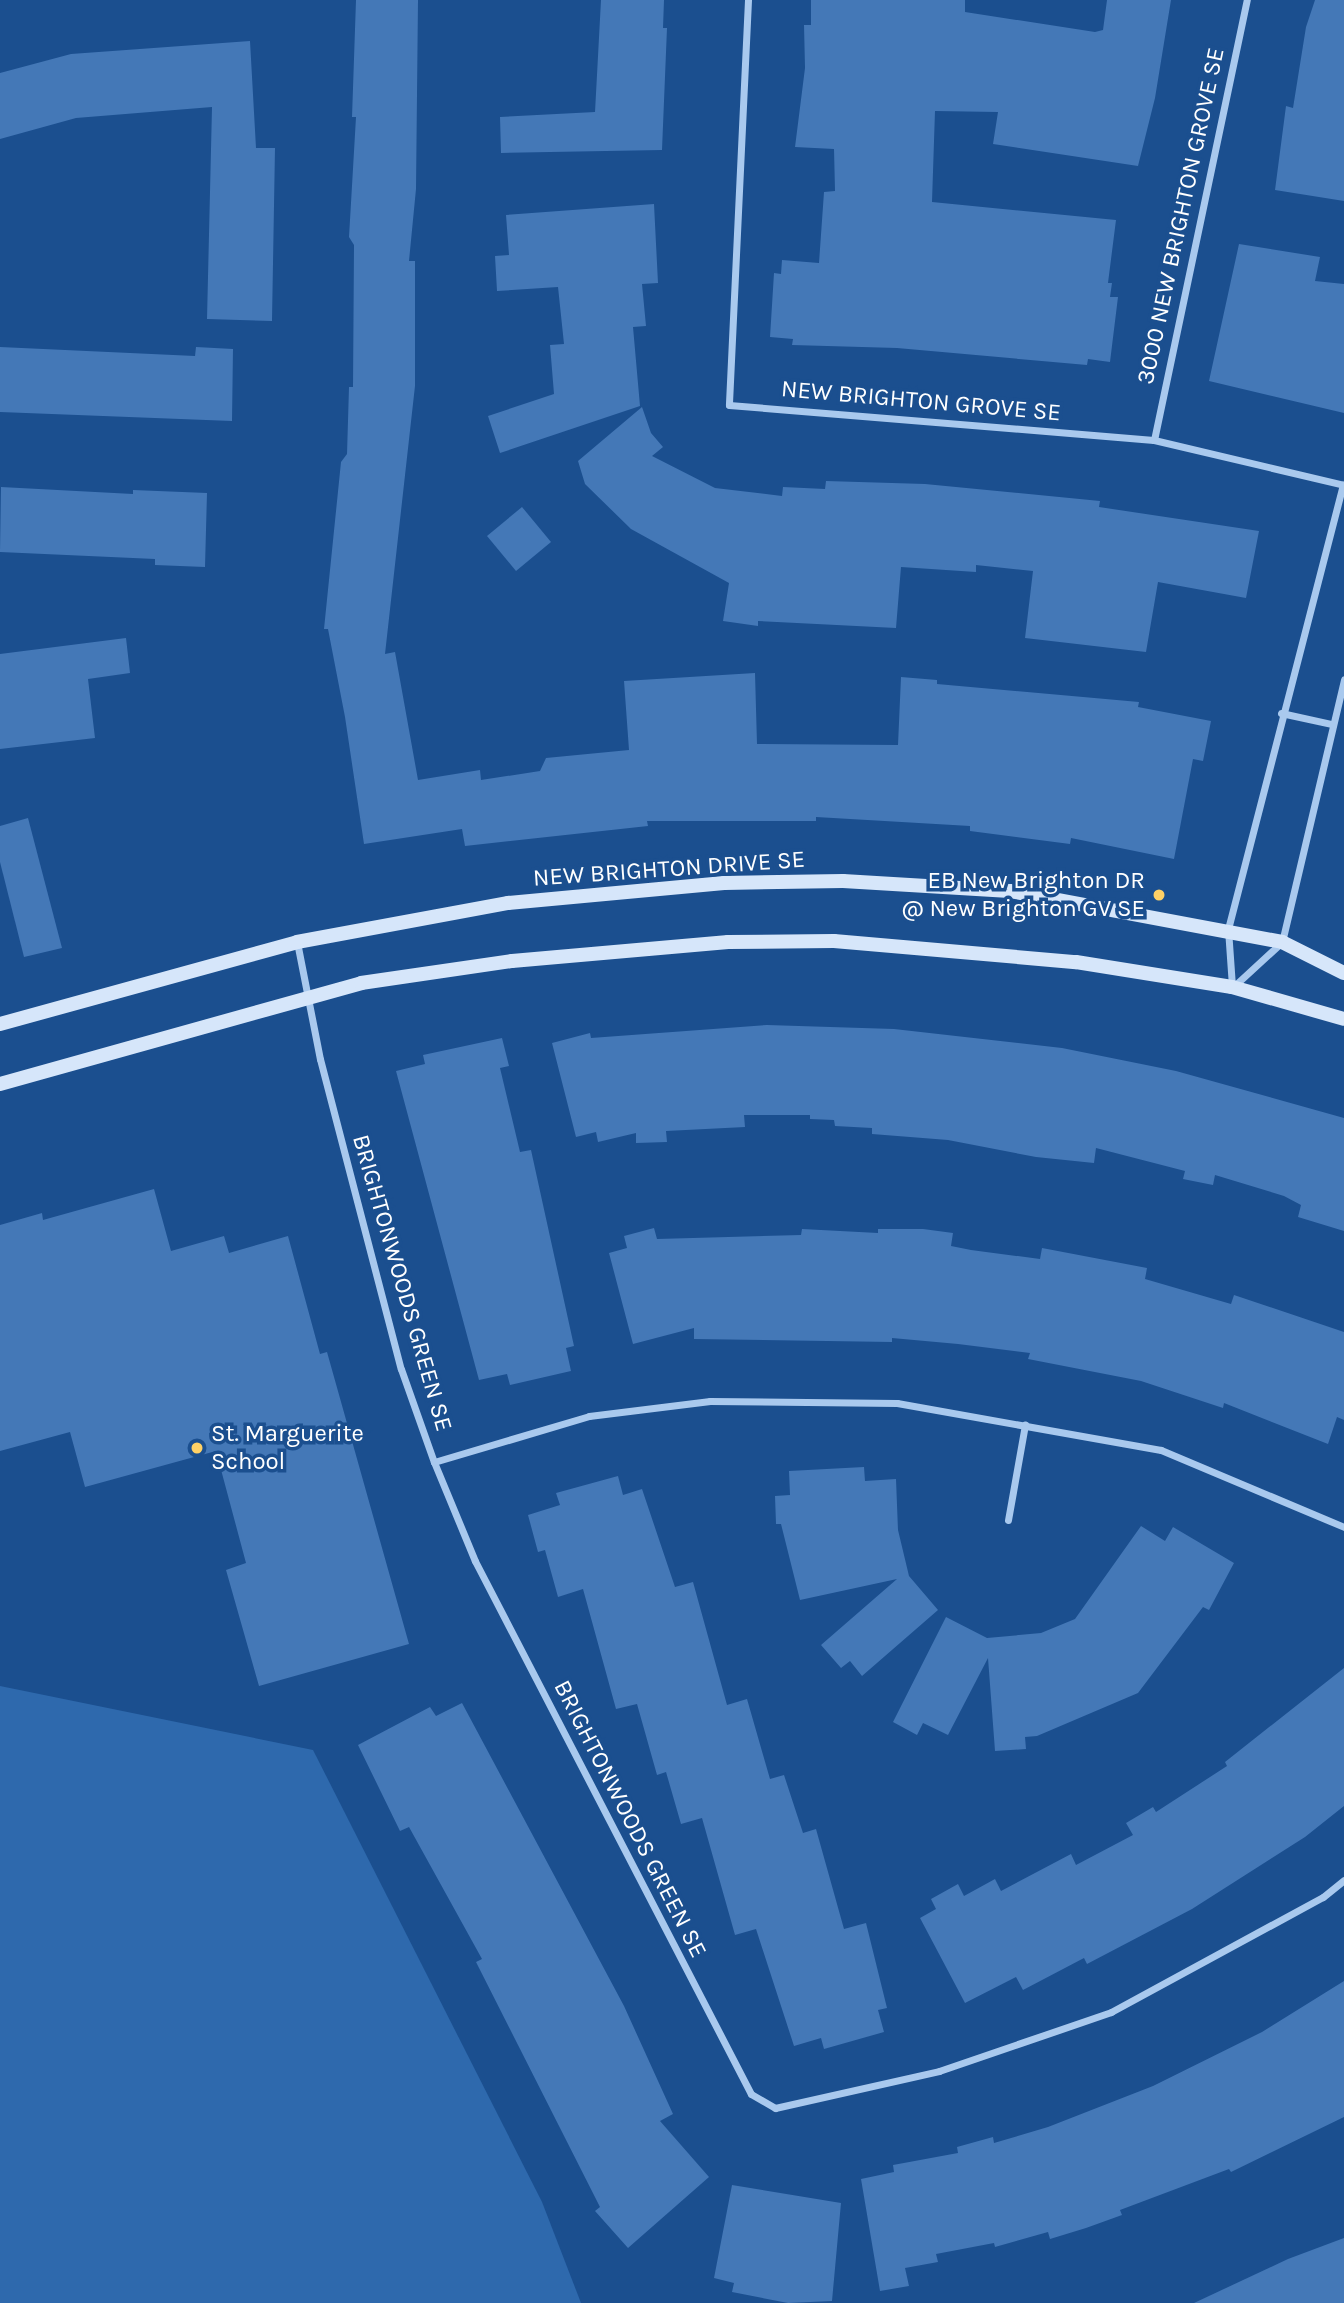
<!DOCTYPE html>
<html>
<head>
<meta charset="utf-8">
<style>
	body { margin:0 }
	#map { position:relative; width:1344px; height:2303px; overflow:hidden; background:#1b4f8f; font-family:Karla,sans-serif }
	div>[style] { position:absolute }
	.green>* { inset:0; background:#2e69ad }
	.building>* { inset:0; background:#4478b7 }
	.street>* { height:7px; margin:-3.5px; padding:0 3.5px; transform-origin:3.5px; border-radius:3.5px; background:#a9c9ee }
	.secondary>* { height:14px; margin:-7px; padding:0 7px; transform-origin:7px; border-radius:7px; background:#d6e6fa }
	.dots>* { width:19px; height:19px; translate:-50% -50%; box-sizing:border-box; border:4px solid #1b4f8f; border-radius:50% }
	span { translate:-50% -50%; white-space:nowrap; text-align:center; line-height:1.15; -webkit-text-stroke:7px #1b4f8f; paint-order:stroke }
	.street-label { font-size:24px; color:#fff }
	.poi-label { font-size:24px; color:#fff }
	.right { translate:-100% -50%; text-align:right }
	.left { translate:0 -50%; text-align:left }
</style>
</head>
<body>
<div id="map">
	<div class="green">
		<div style="clip-path:polygon(0 1686px,313px 1750px,542px 2202px,581px 2303px,0 2303px)"></div>
	</div>
	<div class="building">
		<div style="clip-path:polygon(356px 0,418px 0,416px 189px,409px 261px,415px 261px,415px 386px,385px 654px,395px 652px,418px 780px,480px 770px,481px 780px,540px 771px,546px 758px,629px 750px,624px 681px,755px 673px,757px 744px,898px 745px,901px 677px,937px 680px,937px 684px,1139px 702px,1138px 707px,1211px 721px,1203px 761px,1193px 759px,1174px 859px,1071px 838px,1070px 844px,970px 831px,970px 826px,816px 817px,816px 821px,647px 821px,648px 826px,465px 846px,462px 829px,364px 844px,345px 717px,328px 629px,324px 629px,341px 462px,347px 454px,349px 387px,353px 387px,354px 245px,349px 237px,356px 117px,352px 117px)"></div>
		<div style="clip-path:polygon(601px 0,664px 0,663px 28px,667px 28px,662px 150px,501px 153px,500px 117px,595px 112px)"></div>
		<div style="clip-path:polygon(811px 0,965px 0,965px 12px,1095px 32px,1103px 30px,1107px 0,1171px 0,1155px 98px,1138px 166px,993px 144px,998px 112px,935px 111px,932px 202px,1116px 220px,1108px 283px,1112px 283px,1110px 297px,1118px 297px,1110px 362px,1088px 359px,1087px 365px,897px 348px,792px 345px,793px 339px,770px 337px,774px 273px,781px 274px,782px 260px,819px 263px,824px 192px,835px 191px,834px 149px,795px 147px,805px 68px,804px 25px,811px 25px)"></div>
		<div style="clip-path:polygon(1315px 0,1344px 0,1344px 201px,1275px 190px,1286px 106px,1293px 108px,1306px 27px)"></div>
		<div style="clip-path:polygon(250px 41px,256px 148px,275px 148px,272px 321px,207px 319px,212px 107px,76px 118px,0 139px,0 73px,71px 54px)"></div>
		<div style="clip-path:polygon(654px 204px,658px 283px,642px 284px,646px 326px,633px 327px,640px 406px,500px 453px,488px 416px,554px 394px,550px 345px,564px 344px,558px 287px,497px 291px,495px 256px,509px 255px,506px 215px)"></div>
		<div style="clip-path:polygon(1239px 244px,1320px 257px,1315px 281px,1344px 284px,1344px 413px,1209px 381px)"></div>
		<div style="clip-path:polygon(0 347px,195px 356px,196px 347px,233px 349px,232px 421px,0 412px)"></div>
		<div style="clip-path:polygon(642px 407px,651px 433px,663px 447px,652px 456px,715px 488px,782px 496px,783px 487px,825px 489px,826px 481px,925px 484px,1100px 501px,1099px 507px,1259px 531px,1246px 598px,1158px 582px,1146px 652px,1025px 638px,1033px 571px,976px 565px,976px 572px,901px 567px,896px 628px,758px 621px,758px 626px,723px 621px,729px 583px,631px 529px,585px 484px,578px 461px)"></div>
		<div style="clip-path:polygon(1px 487px,133px 494px,133px 490px,207px 493px,205px 567px,155px 565px,155px 559px,0 552px)"></div>
		<div style="clip-path:polygon(522px 507px,551px 542px,516px 571px,487px 536px)"></div>
		<div style="clip-path:polygon(126px 638px,130px 673px,88px 679px,95px 738px,0 749px,0 654px)"></div>
		<div style="clip-path:polygon(28px 818px,62px 948px,24px 957px,0 862px,0 826px)"></div>
		<div style="clip-path:polygon(767px 1025px,894px 1029px,1062px 1048px,1176px 1071px,1344px 1118px,1344px 1231px,1298px 1217px,1301px 1205px,1284px 1196px,1215px 1175px,1213px 1185px,1183px 1179px,1185px 1171px,1096px 1148px,1094px 1163px,1036px 1157px,948px 1140px,872px 1134px,872px 1128px,835px 1126px,834px 1120px,810px 1119px,810px 1115px,744px 1115px,745px 1127px,666px 1131px,667px 1142px,636px 1143px,636px 1133px,598px 1142px,596px 1132px,576px 1137px,552px 1043px,590px 1033px,591px 1038px)"></div>
		<div style="clip-path:polygon(502px 1038px,509px 1066px,500px 1068px,520px 1152px,531px 1150px,574px 1346px,566px 1348px,571px 1371px,510px 1385px,507px 1374px,479px 1380px,396px 1071px,425px 1064px,423px 1055px)"></div>
		<div style="clip-path:polygon(154px 1189px,171px 1251px,224px 1236px,229px 1253px,288px 1236px,320px 1354px,327px 1352px,409px 1644px,259px 1686px,226px 1570px,246px 1563px,216px 1451px,85px 1487px,70px 1432px,0 1451px,0 1225px,42px 1213px,43px 1220px)"></div>
		<div style="clip-path:polygon(654px 1228px,657px 1239px,801px 1235px,802px 1229px,878px 1233px,878px 1229px,923px 1229px,953px 1233px,951px 1246px,971px 1250px,1040px 1259px,1042px 1248px,1147px 1268px,1145px 1279px,1231px 1304px,1234px 1295px,1344px 1332px,1344px 1420px,1337px 1417px,1328px 1444px,1224px 1403px,1223px 1408px,1141px 1381px,1028px 1359px,1030px 1353px,958px 1344px,892px 1338px,892px 1342px,694px 1339px,694px 1328px,633px 1344px,609px 1253px,627px 1248px,624px 1236px)"></div>
		<div style="clip-path:polygon(864px 1467px,865px 1481px,896px 1479px,898px 1530px,909px 1576px,938px 1610px,862px 1676px,850px 1661px,841px 1668px,821px 1645px,897px 1579px,800px 1600px,781px 1524px,776px 1524px,775px 1496px,790px 1495px,789px 1471px)"></div>
		<div style="clip-path:polygon(618px 1476px,623px 1495px,642px 1489px,675px 1587px,693px 1582px,727px 1705px,747px 1699px,770px 1779px,784px 1775px,803px 1833px,816px 1829px,844px 1929px,866px 1923px,887px 2008px,878px 2010px,884px 2032px,824px 2049px,821px 2038px,794px 2046px,756px 1929px,735px 1935px,702px 1818px,681px 1824px,666px 1772px,657px 1775px,637px 1704px,616px 1709px,583px 1589px,558px 1597px,545px 1550px,538px 1552px,528px 1515px,560px 1505px,556px 1493px)"></div>
		<div style="clip-path:polygon(1141px 1526px,1165px 1541px,1173px 1527px,1234px 1563px,1209px 1610px,1203px 1607px,1138px 1693px,1037px 1736px,1025px 1737px,1026px 1749px,995px 1751px,988px 1658px,948px 1735px,923px 1723px,917px 1735px,893px 1722px,946px 1617px,987px 1638px,1041px 1633px,1075px 1619px)"></div>
		<div style="clip-path:polygon(1344px 1668px,1344px 1806px,1305px 1837px,1192px 1909px,1087px 1964px,1084px 1958px,1023px 1990px,1016px 1977px,965px 2003px,920px 1918px,936px 1909px,931px 1899px,958px 1884px,964px 1896px,995px 1879px,1001px 1891px,1071px 1854px,1076px 1865px,1133px 1835px,1126px 1823px,1153px 1807px,1156px 1812px,1227px 1766px,1225px 1762px)"></div>
		<div style="clip-path:polygon(462px 1703px,624px 2006px,673px 2114px,660px 2121px,709px 2177px,628px 2248px,595px 2211px,600px 2207px,476px 1962px,482px 1959px,409px 1827px,400px 1831px,358px 1745px,430px 1707px,436px 1716px)"></div>
		<div style="clip-path:polygon(1344px 1981px,1344px 2117px,1231px 2172px,1229px 2169px,1120px 2210px,1122px 2215px,1086px 2228px,1050px 2239px,1048px 2232px,995px 2247px,994px 2243px,936px 2254px,938px 2262px,905px 2268px,909px 2286px,880px 2291px,861px 2179px,894px 2172px,893px 2165px,958px 2153px,957px 2147px,993px 2137px,994px 2143px,1048px 2127px,1153px 2086px,1262px 2032px)"></div>
		<div style="clip-path:polygon(732px 2185px,841px 2203px,832px 2301px,788px 2303px,732px 2292px,734px 2283px,714px 2278px)"></div>
		<div style="clip-path:polygon(1344px 2238px,1344px 2303px,1194px 2303px,1288px 2259px)"></div>
	</div>
	<div class="street">
		<div style="left:748px;top:0;width:405px;rotate:92.7deg"></div>
		<div style="left:729px;top:405px;width:426px;rotate:4.7deg"></div>
		<div style="left:1154px;top:440px;width:195px;rotate:13.3deg"></div>
		<div style="left:1154px;top:440px;width:450px;rotate:-78.1deg"></div>
		<div style="left:1281px;top:713px;width:51px;rotate:12.4deg"></div>
		<div style="left:297px;top:942px;width:119px;rotate:78.9deg"></div>
		<div style="left:320px;top:1059px;width:320px;rotate:75.4deg"></div>
		<div style="left:401px;top:1369px;width:99px;rotate:70.5deg"></div>
		<div style="left:434px;top:1462px;width:107px;rotate:67.5deg"></div>
		<div style="left:475px;top:1561px;width:600px;rotate:62.62deg"></div>
		<div style="left:751px;top:2094px;width:28px;rotate:30deg"></div>
		<div style="left:775px;top:2108px;width:168px;rotate:-12.7deg"></div>
		<div style="left:939px;top:2071px;width:182px;rotate:-18.9deg"></div>
		<div style="left:1111px;top:2012px;width:241px;rotate:-28.5deg"></div>
		<div style="left:1323px;top:1897px;width:27px;rotate:-39deg"></div>
		<div style="left:1232px;top:986px;width:57px;rotate:-94deg"></div>
		<div style="left:1228px;top:929px;width:459px;rotate:-75.5deg"></div>
		<div style="left:1233px;top:987px;width:67px;rotate:-42.6deg"></div>
		<div style="left:1282px;top:942px;width:270px;rotate:-76.7deg"></div>
		<div style="left:434px;top:1462px;width:162px;rotate:-16.5deg"></div>
		<div style="left:589px;top:1416px;width:122px;rotate:-7.1deg"></div>
		<div style="left:710px;top:1401px;width:187px;rotate:0.6deg"></div>
		<div style="left:897px;top:1403px;width:268px;rotate:10.1deg"></div>
		<div style="left:1161px;top:1450px;width:199px;rotate:22.8deg"></div>
		<div style="left:1008px;top:1520px;width:97px;rotate:-79.9deg"></div>
	</div>
	<div class="secondary">
		<div style="left:0;top:1024px;width:308px;rotate:-15.4deg"></div>
		<div style="left:297px;top:942px;width:215px;rotate:-10.5deg"></div>
		<div style="left:508px;top:903px;width:217px;rotate:-5.3deg"></div>
		<div style="left:724px;top:883px;width:119px;rotate:-1deg"></div>
		<div style="left:843px;top:881px;width:167px;rotate:3.4deg"></div>
		<div style="left:1010px;top:891px;width:277px;rotate:10.6deg"></div>
		<div style="left:1282px;top:942px;width:69px;rotate:26.6deg"></div>
		<div style="left:0;top:1084px;width:375px;rotate:-15.6deg"></div>
		<div style="left:361px;top:983px;width:153px;rotate:-8.3deg"></div>
		<div style="left:512px;top:961px;width:217px;rotate:-5deg"></div>
		<div style="left:728px;top:942px;width:106px;rotate:-0.5deg"></div>
		<div style="left:834px;top:941px;width:243px;rotate:5deg"></div>
		<div style="left:1076px;top:962px;width:158px;rotate:9.1deg"></div>
		<div style="left:1232px;top:987px;width:116px;rotate:15.9deg"></div>
	</div>
	<div class="dots">
		<div style="left:1159px;top:895px;background:#ffd166"></div>
		<div style="left:197px;top:1448px;background:#ffd166"></div>
	</div>
	<div class="street-label">
		<span style="left:1181px;top:216px;rotate:-78deg">3000 NEW BRIGHTON GROVE SE</span>
		<span style="left:921px;top:401px;rotate:5deg">NEW BRIGHTON GROVE SE</span>
		<span style="left:669px;top:869px;rotate:-4deg">NEW BRIGHTON DRIVE SE</span>
		<span style="left:402px;top:1283px;rotate:74deg">BRIGHTONWOODS GREEN SE</span>
		<span style="left:630px;top:1819px;rotate:63deg">BRIGHTONWOODS GREEN SE</span>
	</div>
	<div class="poi-label">
		<span class="right" style="left:1145px;top:895px">EB New Brighton DR<br>@ New Brighton GV SE</span>
		<span class="left" style="left:211px;top:1448px">St. Marguerite<br>School</span>
	</div>
</div>
</body>
</html>
